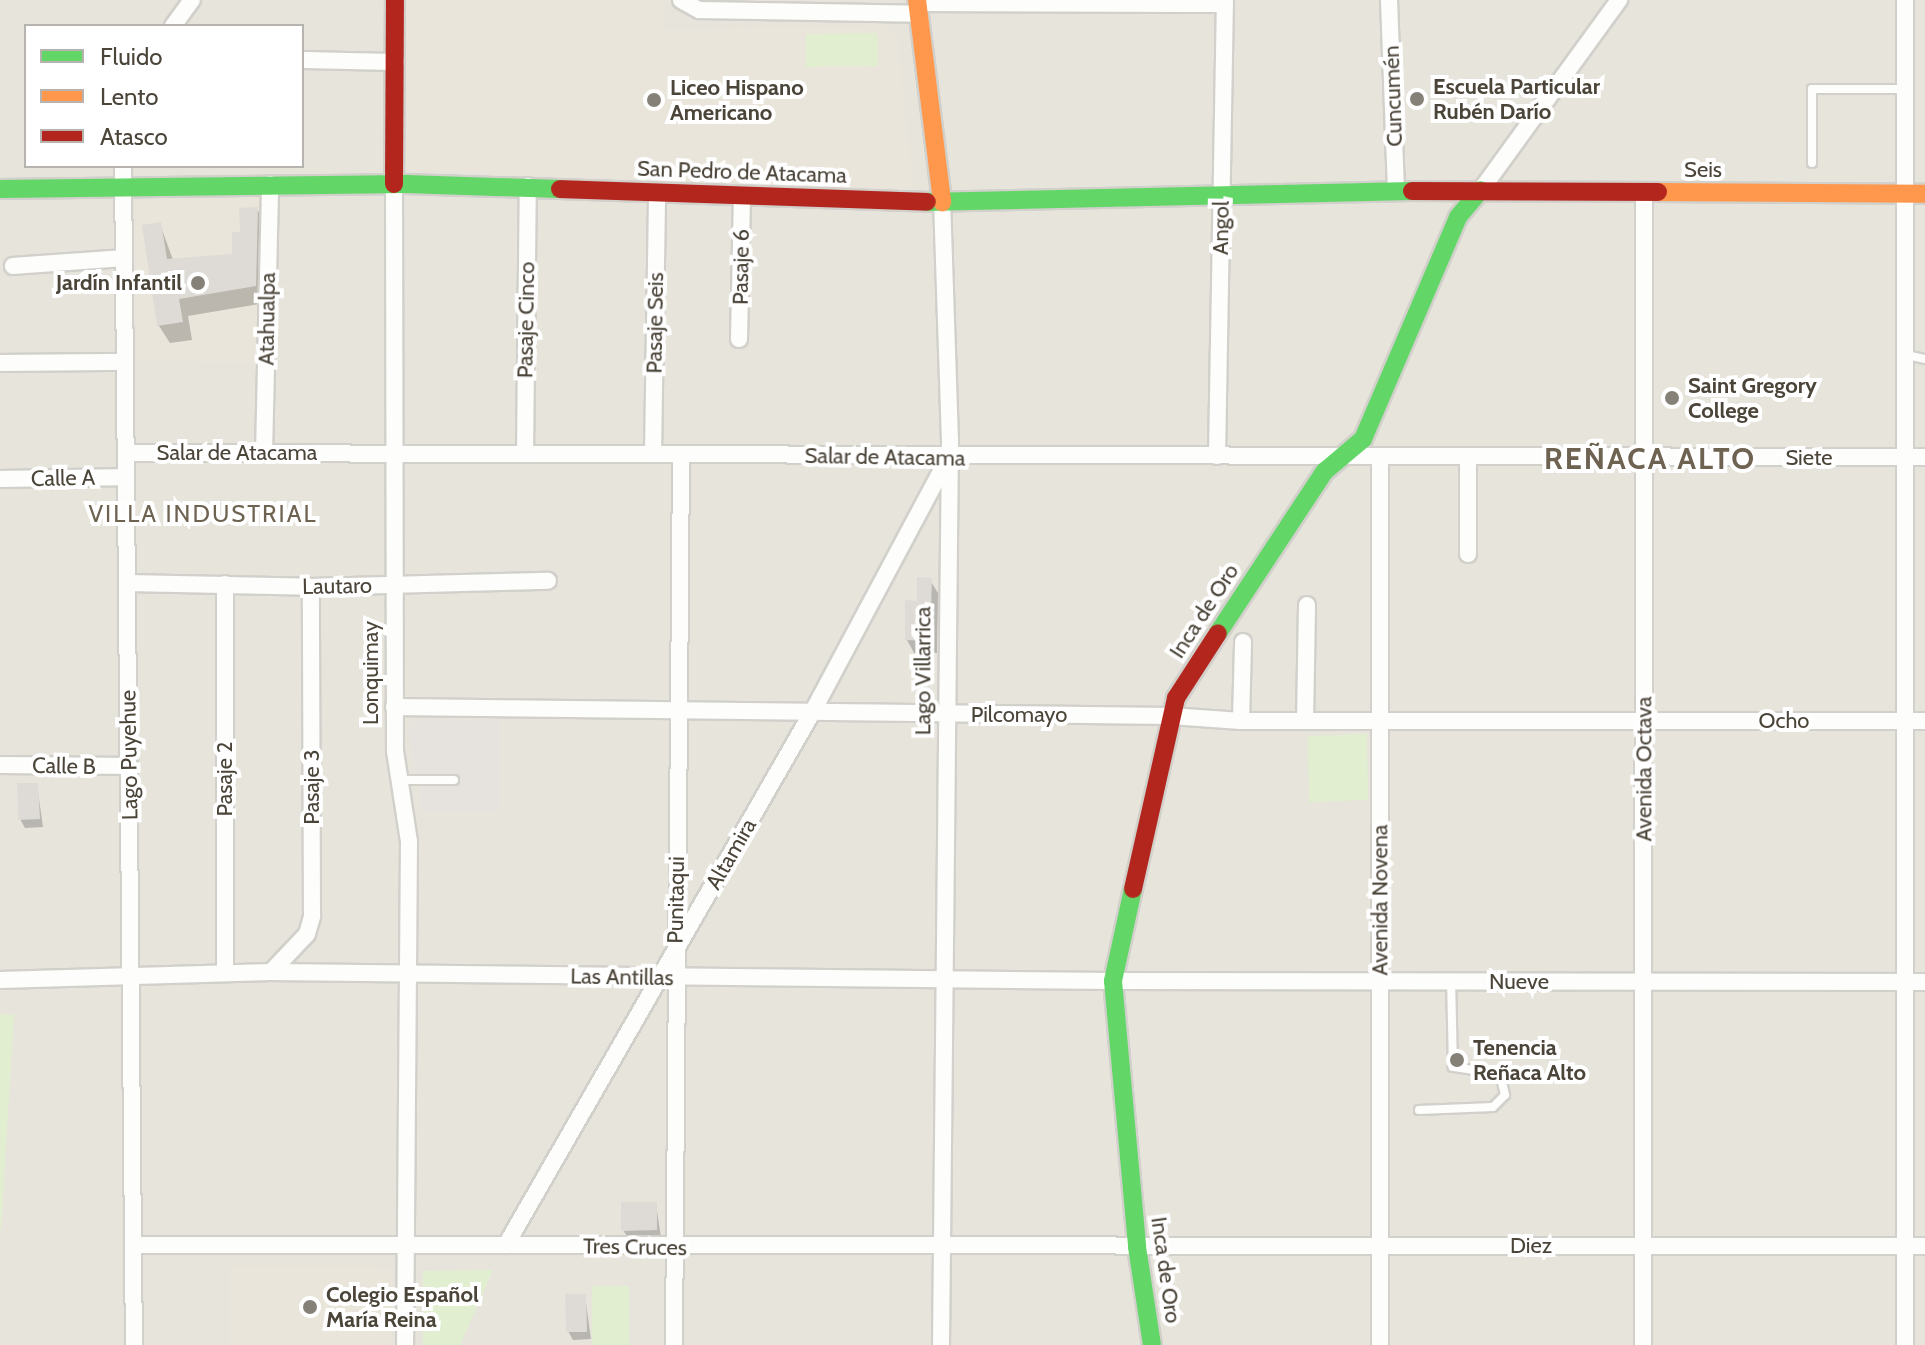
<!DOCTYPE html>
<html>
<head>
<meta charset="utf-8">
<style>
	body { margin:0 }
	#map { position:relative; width:1925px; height:1345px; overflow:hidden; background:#f4f2ee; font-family:Cabin,sans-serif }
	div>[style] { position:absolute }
	.residential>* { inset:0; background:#e7e4dc }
	.industrial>* { inset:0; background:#e6e2de }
	.education>* { inset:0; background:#eae5da }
	.green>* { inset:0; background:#e1eecf }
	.shadow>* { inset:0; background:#0003 }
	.building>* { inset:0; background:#dedbd6 }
	.roads { filter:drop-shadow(2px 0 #d2d0cb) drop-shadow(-2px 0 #d2d0cb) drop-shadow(0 2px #d2d0cb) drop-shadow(0 -2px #d2d0cb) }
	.lane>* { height:8px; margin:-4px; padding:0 4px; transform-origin:4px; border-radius:4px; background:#fdfdfc }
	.street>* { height:16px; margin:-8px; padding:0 8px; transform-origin:8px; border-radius:8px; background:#fdfdfc }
	.fast>* { height:18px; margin:-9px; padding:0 9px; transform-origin:9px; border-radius:9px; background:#63d668 }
	.slow>* { height:18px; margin:-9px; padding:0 9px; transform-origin:9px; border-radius:9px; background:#ff974d }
	.jam>* { height:18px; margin:-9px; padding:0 9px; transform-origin:9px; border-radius:9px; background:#b3261e }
	.dots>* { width:22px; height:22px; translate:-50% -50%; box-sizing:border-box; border:4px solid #fff; border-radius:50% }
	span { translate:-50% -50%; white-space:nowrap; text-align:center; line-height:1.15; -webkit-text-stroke:8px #fff; paint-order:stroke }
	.poi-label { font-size:22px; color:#4b4439; font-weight:700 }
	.left { translate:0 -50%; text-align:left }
	.right { translate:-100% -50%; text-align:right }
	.street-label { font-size:22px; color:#4b4439 }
	.neighbourhood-label { font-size:24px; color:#6e6250; letter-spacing:2px }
	.district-label { font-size:30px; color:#6e6250; font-weight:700; letter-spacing:2px }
	.legend { position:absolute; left:24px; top:24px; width:280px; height:144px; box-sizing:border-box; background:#fff; border:2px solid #b7b4b0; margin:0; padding:10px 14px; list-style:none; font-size:24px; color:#4b4439 }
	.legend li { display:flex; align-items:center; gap:16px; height:40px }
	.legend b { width:40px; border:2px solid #b7b4b0 }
</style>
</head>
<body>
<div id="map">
	<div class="residential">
		<div style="clip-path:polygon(evenodd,0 0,1925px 0,1925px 1345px,0 1345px,0 0,26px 26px,302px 26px,302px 166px,26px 166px,26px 26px)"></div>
	</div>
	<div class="industrial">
		<div style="clip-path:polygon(420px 719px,499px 721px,500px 811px,423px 811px,408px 730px)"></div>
	</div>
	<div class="education">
		<div style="clip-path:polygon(405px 0,662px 0,663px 29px,888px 26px,897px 34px,913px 189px,410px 171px,405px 166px)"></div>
		<div style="clip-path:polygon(263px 197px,258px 364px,136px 361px,136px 205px,143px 199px)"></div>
		<div style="clip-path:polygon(230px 1267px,392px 1268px,391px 1345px,229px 1345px)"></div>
	</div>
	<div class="green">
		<div style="clip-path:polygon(877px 33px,878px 66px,806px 67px,806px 34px)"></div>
		<div style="clip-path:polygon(1367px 734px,1368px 800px,1309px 802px,1308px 736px)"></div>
		<div style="clip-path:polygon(0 1014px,14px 1015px,1px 1229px,0 1228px)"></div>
		<div style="clip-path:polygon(493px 1270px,460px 1345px,423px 1345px,423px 1271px)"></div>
		<div style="clip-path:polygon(592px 1286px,629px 1286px,629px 1345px,592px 1345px)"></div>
	</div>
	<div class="shadow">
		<div style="clip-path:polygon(257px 209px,268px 227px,265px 303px,188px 316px,192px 340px,170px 343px,159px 326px,160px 224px,173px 260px,234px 256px)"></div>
		<div style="clip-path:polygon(930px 580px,938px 593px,937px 653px,914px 653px,907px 640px)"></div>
		<div style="clip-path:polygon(37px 785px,43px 827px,25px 828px,20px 819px)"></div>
		<div style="clip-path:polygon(656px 1204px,661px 1238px,628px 1238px,623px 1230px)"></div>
		<div style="clip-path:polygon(585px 1296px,591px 1339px,573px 1340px,568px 1331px)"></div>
	</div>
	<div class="building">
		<div style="clip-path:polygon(258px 207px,256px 286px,179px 299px,183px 322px,157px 326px,142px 225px,161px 222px,167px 259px,232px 254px,232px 232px,240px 232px,239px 208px)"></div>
		<div style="clip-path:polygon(917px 577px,932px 578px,930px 641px,905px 640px,905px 600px,917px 601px)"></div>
		<div style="clip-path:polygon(17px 783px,38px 783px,40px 819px,18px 820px)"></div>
		<div style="clip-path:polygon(621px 1202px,657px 1202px,657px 1230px,621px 1231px)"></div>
		<div style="clip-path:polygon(565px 1294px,586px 1294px,587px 1332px,566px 1332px)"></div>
	</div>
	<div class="roads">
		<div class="lane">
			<div style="left:1812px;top:163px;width:74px;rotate:-90deg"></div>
			<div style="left:1812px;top:89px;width:93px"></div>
			<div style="left:1907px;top:355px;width:18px;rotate:13deg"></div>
			<div style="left:401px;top:780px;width:53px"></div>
			<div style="left:1419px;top:1110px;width:74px;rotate:-2.3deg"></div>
			<div style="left:1493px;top:1107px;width:17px;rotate:-45deg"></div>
			<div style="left:1505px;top:1095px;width:22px;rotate:-103deg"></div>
			<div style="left:1500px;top:1074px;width:48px;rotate:-171.5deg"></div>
			<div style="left:1453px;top:1067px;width:85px;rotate:-91.3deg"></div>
		</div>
		<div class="street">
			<div style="left:681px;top:0;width:21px;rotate:29deg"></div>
			<div style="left:699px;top:10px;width:220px;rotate:1deg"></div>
			<div style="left:1389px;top:0;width:192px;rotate:87.9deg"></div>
			<div style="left:917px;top:3px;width:308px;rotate:0.2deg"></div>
			<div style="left:173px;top:26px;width:32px;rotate:-54deg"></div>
			<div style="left:302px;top:60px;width:94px;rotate:1.2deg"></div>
			<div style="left:123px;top:166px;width:1179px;rotate:89.47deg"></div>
			<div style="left:394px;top:184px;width:567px;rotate:89.9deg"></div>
			<div style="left:395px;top:751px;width:91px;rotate:81.2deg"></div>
			<div style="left:409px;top:841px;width:504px;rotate:90.45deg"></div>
			<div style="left:1481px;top:190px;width:235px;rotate:-54deg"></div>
			<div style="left:13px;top:266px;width:111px;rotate:-4.1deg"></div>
			<div style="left:739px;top:339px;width:143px;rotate:-88.8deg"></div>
			<div style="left:0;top:363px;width:125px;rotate:-0.5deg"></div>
			<div style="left:126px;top:453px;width:1799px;rotate:0.13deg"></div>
			<div style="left:264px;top:454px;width:270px;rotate:-88.7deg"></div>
			<div style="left:525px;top:454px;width:268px;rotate:-89.4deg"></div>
			<div style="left:653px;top:454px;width:262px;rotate:-89.1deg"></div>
			<div style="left:1217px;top:456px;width:456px;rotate:-89deg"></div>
			<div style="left:1380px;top:456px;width:889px;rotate:90deg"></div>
			<div style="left:1468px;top:456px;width:98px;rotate:90deg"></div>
			<div style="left:0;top:479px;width:126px;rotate:-0.9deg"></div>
			<div style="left:127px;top:583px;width:184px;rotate:1.2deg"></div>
			<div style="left:311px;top:587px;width:237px;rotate:-1.5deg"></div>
			<div style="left:394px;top:707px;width:777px;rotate:0.66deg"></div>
			<div style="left:1171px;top:716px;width:70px;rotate:4.1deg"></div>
			<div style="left:1241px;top:721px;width:684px"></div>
			<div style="left:1241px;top:721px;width:79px;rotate:-88.5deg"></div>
			<div style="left:1305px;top:721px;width:116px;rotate:-89deg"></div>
			<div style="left:0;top:765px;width:129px;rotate:0.4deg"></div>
			<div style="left:271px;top:972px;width:52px;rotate:-46.5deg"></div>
			<div style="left:307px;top:934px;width:19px;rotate:-74deg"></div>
			<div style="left:312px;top:916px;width:329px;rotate:-90.2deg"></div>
			<div style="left:225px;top:973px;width:389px;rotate:-90deg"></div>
			<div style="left:0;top:980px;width:271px;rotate:-1.7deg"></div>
			<div style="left:271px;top:972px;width:842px;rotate:0.61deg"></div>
			<div style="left:1113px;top:981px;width:812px;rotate:0.07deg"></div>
			<div style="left:133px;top:1245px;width:1792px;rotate:0.03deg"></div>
			<div style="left:506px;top:1245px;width:616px;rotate:-60.11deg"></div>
			<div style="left:813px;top:711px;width:282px;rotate:-61.9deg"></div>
			<div style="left:674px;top:1345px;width:891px;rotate:-89.55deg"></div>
			<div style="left:941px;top:1345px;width:904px;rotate:-89.43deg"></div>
			<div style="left:950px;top:441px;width:239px;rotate:-91.9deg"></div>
			<div style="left:1643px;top:1345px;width:1151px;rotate:-89.95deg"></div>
			<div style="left:1905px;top:1345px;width:1345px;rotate:-90deg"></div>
		</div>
		<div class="fast">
			<div style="left:0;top:189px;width:406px;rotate:-0.7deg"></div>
			<div style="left:406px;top:184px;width:154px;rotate:1.9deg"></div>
			<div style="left:927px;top:202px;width:485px;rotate:-1.3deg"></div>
			<div style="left:1218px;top:633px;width:194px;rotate:-56.6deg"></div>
			<div style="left:1325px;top:471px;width:50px;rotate:-40.1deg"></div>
			<div style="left:1363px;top:439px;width:241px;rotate:-66.8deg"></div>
			<div style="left:1458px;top:217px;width:35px;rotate:-50deg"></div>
			<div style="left:1133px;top:889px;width:94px;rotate:102.3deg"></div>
			<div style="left:1113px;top:981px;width:267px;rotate:84.8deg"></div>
			<div style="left:1137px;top:1247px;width:99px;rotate:81.3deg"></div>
		</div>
		<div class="slow">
			<div style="left:917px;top:0;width:204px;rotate:82.9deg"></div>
			<div style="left:1658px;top:192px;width:267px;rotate:0.4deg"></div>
		</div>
		<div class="jam">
			<div style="left:394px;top:184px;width:184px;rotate:-89.7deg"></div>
			<div style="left:560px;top:189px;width:367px;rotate:2deg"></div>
			<div style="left:1412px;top:191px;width:246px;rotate:0.2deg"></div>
			<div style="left:1133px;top:889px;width:196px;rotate:-77.3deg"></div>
			<div style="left:1176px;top:698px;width:77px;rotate:-57.1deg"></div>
		</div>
	</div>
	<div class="dots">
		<div style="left:1417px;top:99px;background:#868178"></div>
		<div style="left:654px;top:100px;background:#868178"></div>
		<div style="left:198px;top:283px;background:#868178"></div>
		<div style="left:1672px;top:398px;background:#868178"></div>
		<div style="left:1457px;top:1060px;background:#868178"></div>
		<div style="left:310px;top:1307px;background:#868178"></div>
	</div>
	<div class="poi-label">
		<span class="left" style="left:1433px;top:99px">Escuela Particular<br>Rubén Darío</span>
		<span class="left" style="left:670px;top:100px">Liceo Hispano<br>Americano</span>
		<span class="right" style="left:182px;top:283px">Jardín Infantil</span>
		<span class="left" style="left:1688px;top:398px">Saint Gregory<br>College</span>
		<span class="left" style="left:1473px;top:1060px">Tenencia<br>Reñaca Alto</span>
		<span class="left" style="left:326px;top:1307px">Colegio Español<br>María Reina</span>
	</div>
	<div class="street-label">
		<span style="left:1393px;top:96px;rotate:-92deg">Cuncumén</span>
		<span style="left:1703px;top:170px">Seis</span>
		<span style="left:742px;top:172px;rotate:2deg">San Pedro de Atacama</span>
		<span style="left:1221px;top:228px;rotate:-89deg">Angol</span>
		<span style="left:741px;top:267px;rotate:-89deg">Pasaje 6</span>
		<span style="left:267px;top:319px;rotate:-89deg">Atahualpa</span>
		<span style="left:526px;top:320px;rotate:-89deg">Pasaje Cinco</span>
		<span style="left:655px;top:323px;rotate:-89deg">Pasaje Seis</span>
		<span style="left:237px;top:453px">Salar de Atacama</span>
		<span style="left:885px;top:457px;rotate:1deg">Salar de Atacama</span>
		<span style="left:1809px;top:458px">Siete</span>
		<span style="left:63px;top:478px;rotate:-1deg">Calle A</span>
		<span style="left:337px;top:586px;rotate:-1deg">Lautaro</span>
		<span style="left:1204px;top:611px;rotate:-57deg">Inca de Oro</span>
		<span style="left:923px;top:671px;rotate:-90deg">Lago Villarrica</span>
		<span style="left:371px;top:673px;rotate:-90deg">Lonquimay</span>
		<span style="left:1019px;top:715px">Pilcomayo</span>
		<span style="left:1784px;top:721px">Ocho</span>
		<span style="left:129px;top:755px;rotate:-91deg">Lago Puyehue</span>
		<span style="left:64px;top:766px;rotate:1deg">Calle B</span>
		<span style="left:1644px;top:769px;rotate:-90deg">Avenida Octava</span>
		<span style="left:225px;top:779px;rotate:-90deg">Pasaje 2</span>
		<span style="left:312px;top:787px;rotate:-90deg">Pasaje 3</span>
		<span style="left:731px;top:854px;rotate:-60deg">Altamira</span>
		<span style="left:676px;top:900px;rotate:-89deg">Punitaqui</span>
		<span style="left:1380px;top:900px;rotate:-90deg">Avenida Novena</span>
		<span style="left:622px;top:977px;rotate:1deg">Las Antillas</span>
		<span style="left:1519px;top:982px">Nueve</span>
		<span style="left:1531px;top:1246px">Diez</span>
		<span style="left:635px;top:1247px;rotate:1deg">Tres Cruces</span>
		<span style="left:1166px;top:1270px;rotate:82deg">Inca de Oro</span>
	</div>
	<div class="neighbourhood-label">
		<span style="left:203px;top:514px">VILLA INDUSTRIAL</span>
	</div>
	<div class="district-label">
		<span style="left:1650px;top:459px">REÑACA ALTO</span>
	</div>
	<ul class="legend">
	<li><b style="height:10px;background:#63d668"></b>Fluido</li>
	<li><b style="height:10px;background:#ff974d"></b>Lento</li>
	<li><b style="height:10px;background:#b3261e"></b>Atasco</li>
	</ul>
</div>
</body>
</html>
